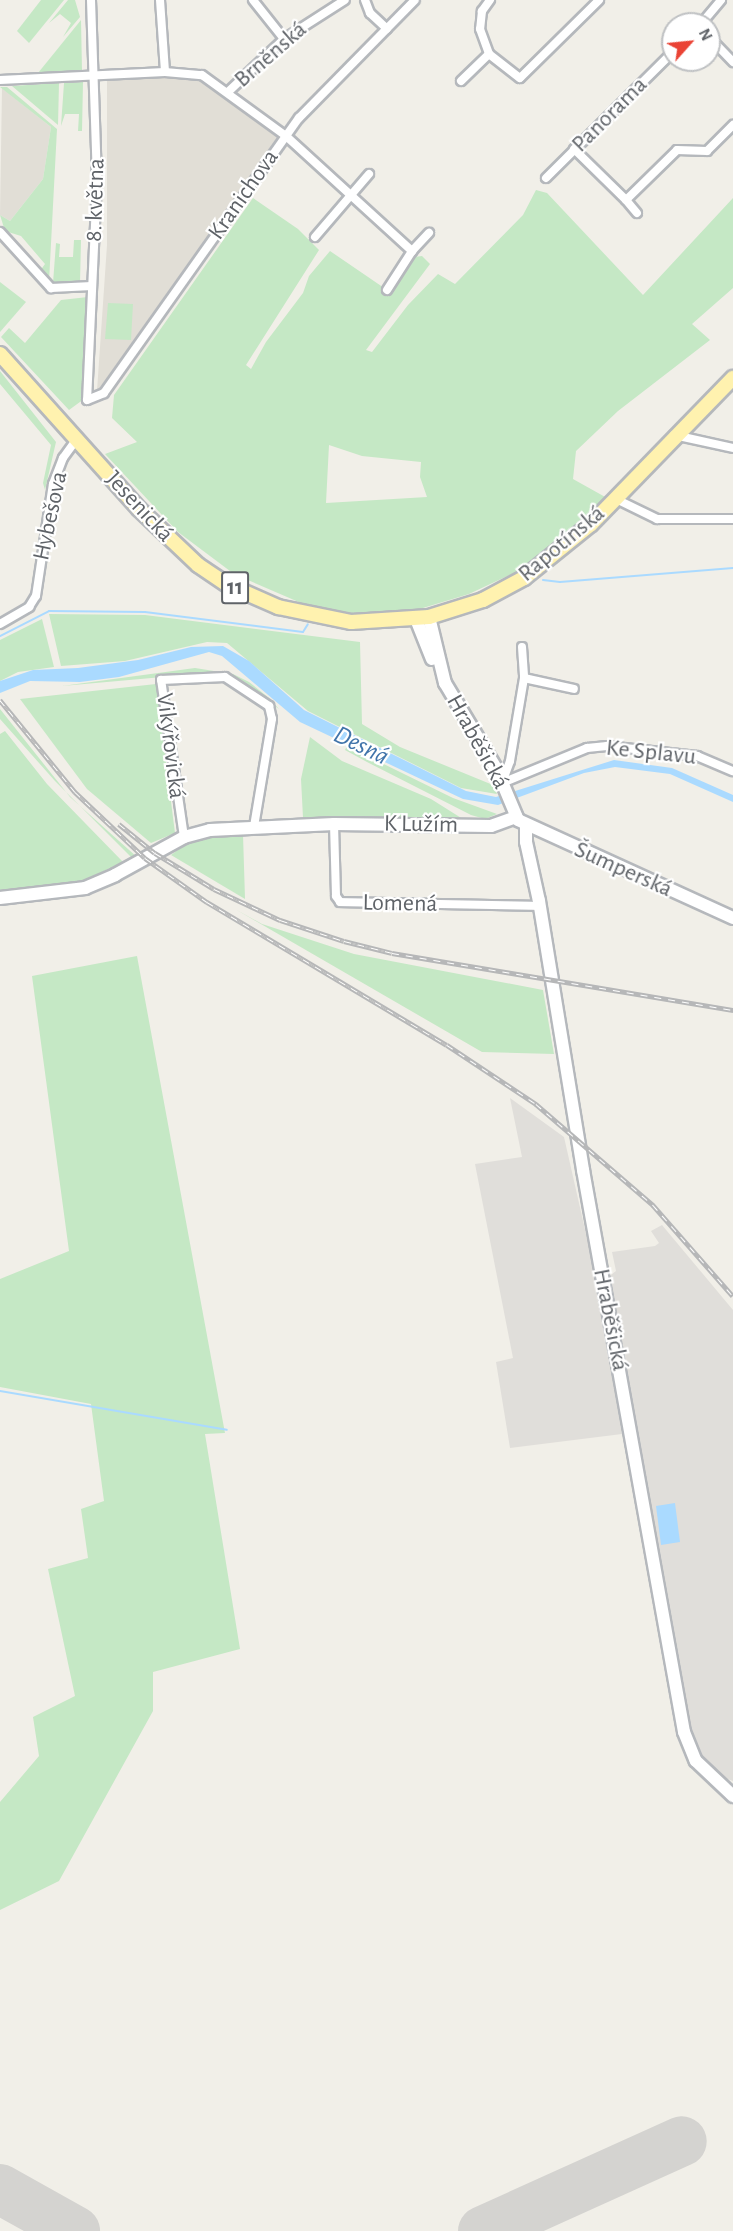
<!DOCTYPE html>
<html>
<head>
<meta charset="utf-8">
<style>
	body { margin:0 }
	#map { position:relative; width:733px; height:2231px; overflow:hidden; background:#f1efe8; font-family:"Alegreya Sans",sans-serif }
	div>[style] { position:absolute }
	.industrial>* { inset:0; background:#e0deda }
	.education>* { inset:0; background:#e1ded6 }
	.green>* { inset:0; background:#c5e8c5 }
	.water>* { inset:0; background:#aadaff }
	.stream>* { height:2px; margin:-1px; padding:0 1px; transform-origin:1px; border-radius:1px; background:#aadaff }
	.runway>* { height:50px; margin:-25px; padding:0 25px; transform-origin:25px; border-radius:25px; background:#d4d3d0 }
	.roads { filter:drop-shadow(2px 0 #b5b8bc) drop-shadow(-2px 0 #b5b8bc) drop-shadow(0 2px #b5b8bc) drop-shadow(0 -2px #b5b8bc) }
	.street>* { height:8px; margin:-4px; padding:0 4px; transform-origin:4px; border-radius:4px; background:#fff }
	.secondary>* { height:12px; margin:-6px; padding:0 6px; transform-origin:6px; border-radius:6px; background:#fff }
	.primary>* { height:14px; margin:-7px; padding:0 7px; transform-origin:7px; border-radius:7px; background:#fff2af }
	.rail>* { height:4.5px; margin-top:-2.25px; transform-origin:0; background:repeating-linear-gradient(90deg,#fff 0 7px,#b6b7b8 0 14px); box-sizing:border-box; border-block:2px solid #b6b7b8 }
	span { translate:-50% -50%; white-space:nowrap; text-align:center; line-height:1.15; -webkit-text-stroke:4.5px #fff; paint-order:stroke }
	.shield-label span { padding:2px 4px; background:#fff; border:2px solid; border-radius:4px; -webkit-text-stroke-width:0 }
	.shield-label { font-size:22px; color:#5f6368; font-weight:700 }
	.street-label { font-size:24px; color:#5f6368 }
	.water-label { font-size:26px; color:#4174aa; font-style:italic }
	.north { position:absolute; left:661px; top:12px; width:60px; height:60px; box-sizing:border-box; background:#fff; border:2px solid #bfc1c3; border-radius:50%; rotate:63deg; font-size:16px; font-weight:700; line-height:24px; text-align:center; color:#5f6368 }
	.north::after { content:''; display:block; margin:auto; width:21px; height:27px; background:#ea4335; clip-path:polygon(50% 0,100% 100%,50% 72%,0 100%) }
</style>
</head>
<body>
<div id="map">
	<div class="industrial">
		<div style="clip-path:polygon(510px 1098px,564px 1137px,591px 1256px,622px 1434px,510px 1448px,496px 1362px,513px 1358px,475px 1164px,522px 1157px)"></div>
		<div style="clip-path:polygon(662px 1225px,733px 1310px,733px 1781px,722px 1777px,700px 1753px,689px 1728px,607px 1278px,616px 1271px,612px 1252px,655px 1246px,659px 1243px,651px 1231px)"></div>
	</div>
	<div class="education">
		<div style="clip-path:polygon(168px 76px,204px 81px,282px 137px,142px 334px,97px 391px,107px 245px,107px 81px)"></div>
		<div style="clip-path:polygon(2px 88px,51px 127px,43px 179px,10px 221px,0 215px)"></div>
	</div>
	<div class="green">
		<div style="clip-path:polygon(41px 0,64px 0,29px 43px,17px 31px)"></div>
		<div style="clip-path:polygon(68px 0,75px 0,80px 17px,63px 37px,71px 23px,60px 14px,49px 23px)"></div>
		<div style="clip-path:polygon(81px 20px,82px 71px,38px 73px)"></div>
		<div style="clip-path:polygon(83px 82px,82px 131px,78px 131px,79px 114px,65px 114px,61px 126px,64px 83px)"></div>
		<div style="clip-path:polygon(59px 83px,58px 125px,12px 86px)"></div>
		<div style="clip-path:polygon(0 87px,7px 87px,57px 129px,49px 282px,40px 271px,45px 264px,21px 236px,5px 231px,0 215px,10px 221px,43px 179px,51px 127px)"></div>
		<div style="clip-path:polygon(evenodd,536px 190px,547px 193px,643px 295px,733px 198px,733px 288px,692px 324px,710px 340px,618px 411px,576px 451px,573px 479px,607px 498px,548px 557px,469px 594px,413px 611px,352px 613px,301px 603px,234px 574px,178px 532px,105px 454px,137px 442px,112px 418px,114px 395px,253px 198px,298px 229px,319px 250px,246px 365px,251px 369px,266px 342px,303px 293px,309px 276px,330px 251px,390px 292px,414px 257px,422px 256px,430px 264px,366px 350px,372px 352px,408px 305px,438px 274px,455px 284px,523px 215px,536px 190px,329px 445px,362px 456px,421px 462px,420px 477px,427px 497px,326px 503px,329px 445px)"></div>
		<div style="clip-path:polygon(74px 240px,81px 240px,80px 283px,53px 283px,56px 243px,60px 244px,59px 257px,73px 257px)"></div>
		<div style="clip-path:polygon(0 282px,26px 302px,0 332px)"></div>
		<div style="clip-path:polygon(88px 297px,84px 399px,69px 410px,1px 337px,9px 328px,25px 343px,61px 300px)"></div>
		<div style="clip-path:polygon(108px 303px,133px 304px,131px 340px,105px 339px)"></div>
		<div style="clip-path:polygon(0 371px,56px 442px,45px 490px,43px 483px,51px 445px,0 384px)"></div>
		<div style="clip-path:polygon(49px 614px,145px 615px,360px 642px,362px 724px,400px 747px,493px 785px,497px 794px,461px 788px,308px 711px,227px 643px,207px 642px,125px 661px,61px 666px)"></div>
		<div style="clip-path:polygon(42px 619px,54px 667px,18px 672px,0 681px,0 640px)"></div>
		<div style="clip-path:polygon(195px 668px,233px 674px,249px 682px,269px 698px,279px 709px,235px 679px,174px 676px,62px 686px)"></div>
		<div style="clip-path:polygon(156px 684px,175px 833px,151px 843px,87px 789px,20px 699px)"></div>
		<div style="clip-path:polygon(0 709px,70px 797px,138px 858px,133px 859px,55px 781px,0 719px)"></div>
		<div style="clip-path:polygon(5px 731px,47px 784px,123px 862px,74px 885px,0 892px,0 734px)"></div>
		<div style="clip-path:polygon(310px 737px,342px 761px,431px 799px,466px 821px,303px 818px,301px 779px)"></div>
		<div style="clip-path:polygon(347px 746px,453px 798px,497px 814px,485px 819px,471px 815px,367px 762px,345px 750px)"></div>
		<div style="clip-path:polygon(243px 834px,245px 899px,171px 855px,191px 840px,211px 835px)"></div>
		<div style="clip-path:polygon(235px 909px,262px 924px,354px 954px,543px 990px,554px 1054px,482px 1052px)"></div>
		<div style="clip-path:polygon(137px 956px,225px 1433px,205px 1434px,240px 1649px,153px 1672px,153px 1711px,59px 1881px,0 1910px,0 1802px,39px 1756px,33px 1717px,75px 1696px,48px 1569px,88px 1558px,81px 1509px,104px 1501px,91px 1404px,0 1387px,0 1279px,69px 1251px,32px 976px)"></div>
	</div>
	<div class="water">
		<div style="clip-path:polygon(223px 646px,249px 661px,304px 710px,466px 791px,496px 797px,614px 760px,672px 768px,733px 795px,733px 802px,670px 774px,615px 767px,584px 773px,498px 805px,463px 799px,300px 722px,222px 656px,209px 652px,119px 677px,80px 682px,30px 681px,0 693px,0 681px,33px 670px,78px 668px,138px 660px,191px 647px)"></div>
		<div style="clip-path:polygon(675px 1503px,680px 1542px,661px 1545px,656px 1506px)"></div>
	</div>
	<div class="stream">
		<div style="left:543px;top:580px;width:17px;rotate:7deg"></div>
		<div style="left:560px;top:582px;width:174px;rotate:-4.6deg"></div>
		<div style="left:0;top:636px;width:55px;rotate:-27deg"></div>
		<div style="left:49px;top:611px;width:96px;rotate:0.6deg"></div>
		<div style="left:145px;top:612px;width:159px;rotate:7.2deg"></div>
		<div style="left:303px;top:632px;width:9px;rotate:-58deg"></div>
		<div style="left:0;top:1391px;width:230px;rotate:9.7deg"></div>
	</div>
	<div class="runway">
		<div style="left:0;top:2189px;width:86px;rotate:29.2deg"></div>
		<div style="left:483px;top:2231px;width:218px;rotate:-24.3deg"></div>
	</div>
	<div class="roads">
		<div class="street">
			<div style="left:91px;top:0;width:181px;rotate:88.1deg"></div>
			<div style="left:97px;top:181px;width:219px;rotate:92.6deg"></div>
			<div style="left:87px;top:400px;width:18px;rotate:-22deg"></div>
			<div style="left:104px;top:393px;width:337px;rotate:-54.7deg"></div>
			<div style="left:299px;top:118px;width:165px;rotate:-45.5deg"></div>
			<div style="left:160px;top:0;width:72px;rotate:86deg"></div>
			<div style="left:253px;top:0;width:50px;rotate:51.5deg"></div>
			<div style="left:365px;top:0;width:14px;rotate:69deg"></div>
			<div style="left:370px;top:13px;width:23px;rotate:43deg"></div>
			<div style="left:490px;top:0;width:14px;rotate:126deg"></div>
			<div style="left:482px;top:11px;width:18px;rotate:96deg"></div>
			<div style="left:480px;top:29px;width:27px;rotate:70deg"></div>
			<div style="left:489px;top:54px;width:39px;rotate:38deg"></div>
			<div style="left:520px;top:78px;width:111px;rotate:-44.6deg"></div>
			<div style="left:701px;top:24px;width:31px;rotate:-50deg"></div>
			<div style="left:709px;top:37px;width:35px;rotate:46deg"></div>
			<div style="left:0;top:80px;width:165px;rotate:-2.8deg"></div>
			<div style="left:165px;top:72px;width:37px;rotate:5deg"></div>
			<div style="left:202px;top:75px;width:104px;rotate:36deg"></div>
			<div style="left:286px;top:136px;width:171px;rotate:42.4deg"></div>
			<div style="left:461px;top:81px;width:39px;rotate:-44deg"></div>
			<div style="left:228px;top:92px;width:77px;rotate:-43.4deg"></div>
			<div style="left:284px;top:39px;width:72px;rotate:-32.6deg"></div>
			<div style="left:574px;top:149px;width:73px;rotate:44.4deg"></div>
			<div style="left:626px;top:200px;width:71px;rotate:-44.4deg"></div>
			<div style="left:677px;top:150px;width:30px;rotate:2deg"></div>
			<div style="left:707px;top:151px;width:37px;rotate:-45deg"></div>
			<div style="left:546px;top:178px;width:179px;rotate:-44.8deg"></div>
			<div style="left:626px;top:200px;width:17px;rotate:50deg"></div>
			<div style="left:0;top:232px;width:76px;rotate:47.7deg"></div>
			<div style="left:51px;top:288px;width:41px;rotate:-2.8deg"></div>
			<div style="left:315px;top:237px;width:83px;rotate:-49.4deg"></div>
			<div style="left:387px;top:290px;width:46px;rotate:-57.3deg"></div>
			<div style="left:412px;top:251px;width:25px;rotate:-47deg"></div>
			<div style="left:674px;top:435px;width:60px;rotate:12.4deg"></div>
			<div style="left:616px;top:499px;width:46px;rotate:26deg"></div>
			<div style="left:657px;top:519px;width:76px"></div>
			<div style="left:0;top:624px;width:34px;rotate:-30deg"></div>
			<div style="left:29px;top:607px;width:13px;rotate:-58deg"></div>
			<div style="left:36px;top:596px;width:113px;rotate:-81.4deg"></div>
			<div style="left:53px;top:484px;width:28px;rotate:-69deg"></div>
			<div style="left:63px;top:458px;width:24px;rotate:-54deg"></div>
			<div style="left:522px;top:647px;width:31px;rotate:86deg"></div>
			<div style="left:502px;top:783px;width:92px;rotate:-22.4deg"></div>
			<div style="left:587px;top:748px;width:20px;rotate:-6deg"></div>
			<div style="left:607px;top:746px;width:91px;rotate:6.3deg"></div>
			<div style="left:697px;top:756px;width:39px;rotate:23deg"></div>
			<div style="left:502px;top:783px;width:23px;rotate:-70deg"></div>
			<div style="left:510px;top:761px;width:84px;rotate:-80.4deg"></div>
			<div style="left:524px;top:678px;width:51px;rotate:12.4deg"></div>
			<div style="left:334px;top:824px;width:72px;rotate:88.4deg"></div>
			<div style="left:336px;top:896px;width:7px;rotate:56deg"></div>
			<div style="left:340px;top:902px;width:200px;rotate:1.1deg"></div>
			<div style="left:184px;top:837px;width:159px;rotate:-98.3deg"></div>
			<div style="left:161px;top:680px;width:64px;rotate:-2.7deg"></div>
			<div style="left:225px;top:677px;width:53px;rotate:33.4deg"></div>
			<div style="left:269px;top:706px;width:13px;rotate:77deg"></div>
			<div style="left:272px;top:719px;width:109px;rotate:99.5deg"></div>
		</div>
		<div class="secondary">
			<div style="left:429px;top:617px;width:68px;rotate:76.4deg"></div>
			<div style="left:445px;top:683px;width:101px;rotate:59.1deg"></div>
			<div style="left:497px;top:770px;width:54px;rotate:67.2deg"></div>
			<div style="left:518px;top:820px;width:236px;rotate:24.5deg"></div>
			<div style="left:416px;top:619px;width:43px;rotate:68.2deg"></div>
			<div style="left:526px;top:826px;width:16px;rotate:90deg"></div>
			<div style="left:526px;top:842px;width:60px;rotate:77.6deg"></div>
			<div style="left:539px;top:901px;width:273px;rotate:80.7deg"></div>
			<div style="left:583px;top:1170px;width:571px;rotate:79.81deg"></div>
			<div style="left:684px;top:1732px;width:31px;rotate:68deg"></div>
			<div style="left:696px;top:1761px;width:51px;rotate:43.4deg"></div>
			<div style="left:0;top:898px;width:86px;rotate:-6.7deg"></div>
			<div style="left:85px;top:888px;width:33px;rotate:-23deg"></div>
			<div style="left:115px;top:875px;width:79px;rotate:-28.8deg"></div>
			<div style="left:184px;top:837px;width:27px;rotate:-15deg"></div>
			<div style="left:210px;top:830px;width:124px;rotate:-2.8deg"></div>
			<div style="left:334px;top:824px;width:157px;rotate:0.7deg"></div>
			<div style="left:491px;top:826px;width:27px;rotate:-20deg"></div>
		</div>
		<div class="primary">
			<div style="left:0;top:354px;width:208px;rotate:48.1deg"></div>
			<div style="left:139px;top:509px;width:81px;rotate:43.5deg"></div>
			<div style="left:198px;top:565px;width:36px;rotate:34deg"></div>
			<div style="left:228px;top:585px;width:55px;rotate:23.7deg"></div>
			<div style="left:278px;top:607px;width:75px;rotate:11.6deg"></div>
			<div style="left:351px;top:622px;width:78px;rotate:-3.7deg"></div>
			<div style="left:429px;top:617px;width:57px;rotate:-17.5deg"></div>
			<div style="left:483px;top:600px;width:47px;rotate:-28.2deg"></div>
			<div style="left:524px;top:578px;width:86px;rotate:-38.9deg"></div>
			<div style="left:591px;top:524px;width:204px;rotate:-45.8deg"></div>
		</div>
	</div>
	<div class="rail">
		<div style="left:0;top:700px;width:119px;rotate:50.8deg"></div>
		<div style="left:75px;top:792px;width:96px;rotate:43.3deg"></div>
		<div style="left:145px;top:858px;width:76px;rotate:35.4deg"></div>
		<div style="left:207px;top:902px;width:279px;rotate:30.8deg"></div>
		<div style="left:447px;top:1045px;width:107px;rotate:33.5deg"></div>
		<div style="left:536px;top:1104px;width:155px;rotate:40.8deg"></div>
		<div style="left:653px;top:1205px;width:121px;rotate:48.7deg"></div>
		<div style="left:119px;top:824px;width:46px;rotate:38.9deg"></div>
		<div style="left:155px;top:853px;width:69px;rotate:31.4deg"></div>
		<div style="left:214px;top:889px;width:73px;rotate:25.2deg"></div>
		<div style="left:280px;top:920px;width:67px;rotate:18.2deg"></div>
		<div style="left:344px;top:941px;width:49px;rotate:14deg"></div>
		<div style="left:392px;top:953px;width:346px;rotate:9.5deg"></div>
	</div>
	<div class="shield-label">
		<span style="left:235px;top:588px">11</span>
	</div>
	<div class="street-label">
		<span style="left:271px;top:55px;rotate:-41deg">Brněnská</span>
		<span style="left:610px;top:115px;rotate:-45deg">Panorama</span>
		<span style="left:244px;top:195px;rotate:-55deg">Kranichova</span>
		<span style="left:96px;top:200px;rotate:-88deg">8. května</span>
		<span style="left:139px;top:507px;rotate:47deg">Jesenická</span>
		<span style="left:51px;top:516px;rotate:-78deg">Hybešova</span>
		<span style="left:562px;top:544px;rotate:-40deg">Rapotínská</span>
		<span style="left:477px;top:742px;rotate:61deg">Hraběšická</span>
		<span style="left:170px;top:746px;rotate:83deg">Vikýřovická</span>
		<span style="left:651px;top:753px;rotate:6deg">Ke Splavu</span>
		<span style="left:421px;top:825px;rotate:1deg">K Lužím</span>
		<span style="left:623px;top:870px;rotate:24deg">Šumperská</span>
		<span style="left:400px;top:904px;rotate:1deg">Lomená</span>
		<span style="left:610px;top:1320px;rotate:79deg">Hraběšická</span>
	</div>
	<div class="water-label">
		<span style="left:361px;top:746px;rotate:26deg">Desná</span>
	</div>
	<div class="north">N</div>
</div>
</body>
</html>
